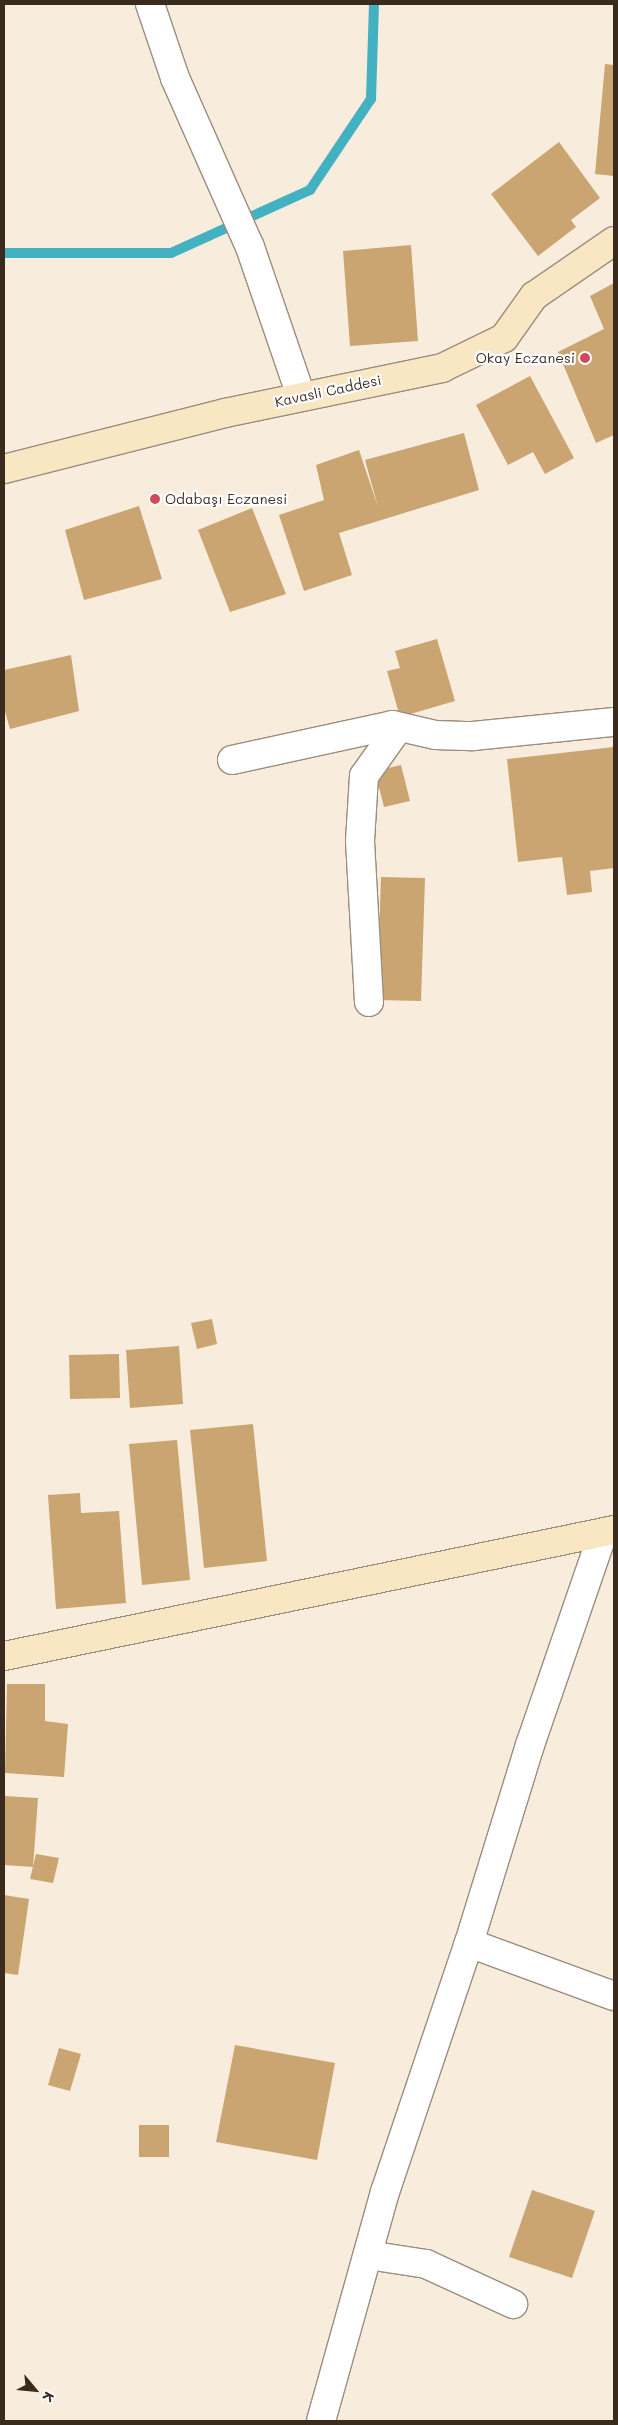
<!DOCTYPE html>
<html>
<head>
<meta charset="utf-8">
<style>
	body { margin:0 }
	#map { position:relative; width:618px; height:2425px; overflow:hidden; background:#f8eddd; font-family:Mali,sans-serif }
	div>[style] { position:absolute }
	.stream>* { height:10px; margin:-5px; padding:0 5px; transform-origin:5px; border-radius:5px; background:#44b1c2 }
	.building>* { inset:0; background:#caa471 }
	.roads { filter:drop-shadow(1px 0 #9a8c7e) drop-shadow(-1px 0 #9a8c7e) drop-shadow(0 1px #9a8c7e) drop-shadow(0 -1px #9a8c7e) }
	.street>* { height:28px; margin:-14px; padding:0 14px; transform-origin:14px; border-radius:14px; background:#fff }
	.secondary>* { height:28px; margin:-14px; padding:0 14px; transform-origin:14px; border-radius:14px; background:#f9e7c3 }
	.dots>* { width:14px; height:14px; translate:-50% -50%; box-sizing:border-box; border:2px solid #fff; border-radius:50% }
	span { translate:-50% -50%; white-space:nowrap; text-align:center; line-height:1.15; -webkit-text-stroke:4.5px #fff; paint-order:stroke }
	.poi-label { font-size:14px; color:#3b2a1e }
	.right { translate:-100% -50%; text-align:right }
	.left { translate:0 -50%; text-align:left }
	.street-label { font-size:14px; color:#3b2a1e }
	.frame { position:absolute; inset:0; border:5px solid #3b2a1e; pointer-events:none }
	.north { position:absolute; left:10px; top:2365px; width:50px; height:50px; -webkit-text-stroke:4px #fff; paint-order:stroke; rotate:118deg; font-size:14px; font-weight:700; line-height:20px; text-align:center; color:#3b2a1e }
	.north::after { content:''; display:block; margin:auto; width:18px; height:22px; background:#3b2a1e; clip-path:polygon(50% 0,100% 100%,50% 72%,0 100%) }
</style>
</head>
<body>
<div id="map">
	<div class="stream">
		<div style="left:4px;top:253px;width:167px"></div>
		<div style="left:171px;top:253px;width:153px;rotate:-24.4deg"></div>
		<div style="left:310px;top:190px;width:110px;rotate:-56.2deg"></div>
		<div style="left:371px;top:99px;width:95px;rotate:-88.2deg"></div>
	</div>
	<div class="building">
		<div style="clip-path:polygon(605px 64px,614px 65px,614px 176px,595px 174px)"></div>
		<div style="clip-path:polygon(559px 142px,600px 198px,571px 220px,576px 227px,538px 256px,491px 194px)"></div>
		<div style="clip-path:polygon(411px 245px,418px 341px,350px 346px,343px 251px)"></div>
		<div style="clip-path:polygon(614px 283px,614px 435px,596px 443px,558px 352px,604px 329px,590px 296px)"></div>
		<div style="clip-path:polygon(530px 376px,574px 458px,545px 474px,533px 452px,508px 465px,476px 405px)"></div>
		<div style="clip-path:polygon(464px 433px,479px 490px,339px 533px,352px 575px,304px 591px,279px 515px,324px 500px,316px 465px,359px 450px,378px 507px,365px 460px)"></div>
		<div style="clip-path:polygon(139px 506px,162px 579px,84px 600px,65px 530px)"></div>
		<div style="clip-path:polygon(252px 508px,286px 594px,230px 612px,198px 530px)"></div>
		<div style="clip-path:polygon(437px 639px,455px 701px,400px 717px,387px 671px,400px 668px,395px 651px)"></div>
		<div style="clip-path:polygon(71px 655px,79px 711px,10px 729px,4px 708px,4px 670px)"></div>
		<div style="clip-path:polygon(614px 747px,614px 868px,590px 871px,592px 892px,567px 895px,562px 857px,518px 862px,507px 759px)"></div>
		<div style="clip-path:polygon(401px 765px,410px 801px,384px 807px,375px 771px)"></div>
		<div style="clip-path:polygon(381px 877px,425px 878px,421px 1001px,377px 1000px)"></div>
		<div style="clip-path:polygon(212px 1319px,217px 1344px,197px 1349px,191px 1323px)"></div>
		<div style="clip-path:polygon(179px 1346px,183px 1404px,130px 1408px,126px 1350px)"></div>
		<div style="clip-path:polygon(119px 1354px,120px 1398px,70px 1399px,69px 1355px)"></div>
		<div style="clip-path:polygon(253px 1424px,267px 1561px,204px 1568px,190px 1430px)"></div>
		<div style="clip-path:polygon(177px 1440px,190px 1580px,142px 1585px,129px 1444px)"></div>
		<div style="clip-path:polygon(80px 1493px,81px 1513px,119px 1511px,126px 1603px,56px 1609px,48px 1495px)"></div>
		<div style="clip-path:polygon(7px 1684px,45px 1684px,45px 1721px,68px 1724px,64px 1777px,5px 1773px)"></div>
		<div style="clip-path:polygon(4px 1796px,38px 1798px,33px 1867px,4px 1865px)"></div>
		<div style="clip-path:polygon(36px 1854px,59px 1858px,53px 1883px,30px 1879px)"></div>
		<div style="clip-path:polygon(4px 1895px,29px 1899px,18px 1975px,4px 1973px)"></div>
		<div style="clip-path:polygon(235px 2045px,335px 2063px,317px 2160px,216px 2142px)"></div>
		<div style="clip-path:polygon(59px 2048px,81px 2054px,70px 2091px,48px 2085px)"></div>
		<div style="clip-path:polygon(139px 2125px,169px 2125px,169px 2157px,139px 2157px)"></div>
		<div style="clip-path:polygon(532px 2190px,595px 2211px,572px 2278px,509px 2257px)"></div>
	</div>
	<div class="roads">
		<div class="street">
			<div style="left:150px;top:4px;width:78px;rotate:71.3deg"></div>
			<div style="left:175px;top:78px;width:185px;rotate:66.1deg"></div>
			<div style="left:250px;top:247px;width:157px;rotate:71.1deg"></div>
			<div style="left:232px;top:760px;width:164px;rotate:-12.3deg"></div>
			<div style="left:392px;top:725px;width:44px;rotate:13.1deg"></div>
			<div style="left:435px;top:735px;width:38px;rotate:2deg"></div>
			<div style="left:473px;top:736px;width:142px;rotate:-5.7deg"></div>
			<div style="left:369px;top:1002px;width:161px;rotate:-93.2deg"></div>
			<div style="left:360px;top:841px;width:65px;rotate:-86.5deg"></div>
			<div style="left:364px;top:776px;width:60px;rotate:-54.5deg"></div>
			<div style="left:469px;top:1943px;width:154px;rotate:20.1deg"></div>
			<div style="left:368px;top:2255px;width:59px;rotate:8.8deg"></div>
			<div style="left:426px;top:2264px;width:96px;rotate:24.7deg"></div>
			<div style="left:321px;top:2421px;width:238px;rotate:-74.4deg"></div>
			<div style="left:385px;top:2192px;width:263px;rotate:-71.4deg"></div>
			<div style="left:469px;top:1943px;width:207px;rotate:-72.9deg"></div>
			<div style="left:530px;top:1745px;width:224px;rotate:-71deg"></div>
		</div>
		<div class="secondary">
			<div style="left:4px;top:469px;width:228px;rotate:-14.2deg"></div>
			<div style="left:225px;top:413px;width:222px;rotate:-11.7deg"></div>
			<div style="left:442px;top:368px;width:69px;rotate:-25.8deg"></div>
			<div style="left:504px;top:338px;width:52px;rotate:-54.5deg"></div>
			<div style="left:534px;top:296px;width:97px;rotate:-34.5deg"></div>
			<div style="left:4px;top:1656px;width:623px;rotate:-11.67deg"></div>
		</div>
	</div>
	<div class="dots">
		<div style="left:585px;top:358px;background:#d1495b"></div>
		<div style="left:155px;top:499px;background:#d1495b"></div>
	</div>
	<div class="poi-label">
		<span class="right" style="left:575px;top:358px">Okay Eczanesi</span>
		<span class="left" style="left:165px;top:499px">Odabaşı Eczanesi</span>
	</div>
	<div class="street-label">
		<span style="left:328px;top:391px;rotate:-12deg">Kavasli Caddesi</span>
	</div>
	<div class="frame"></div>
	<div class="north">K</div>
</div>
</body>
</html>
